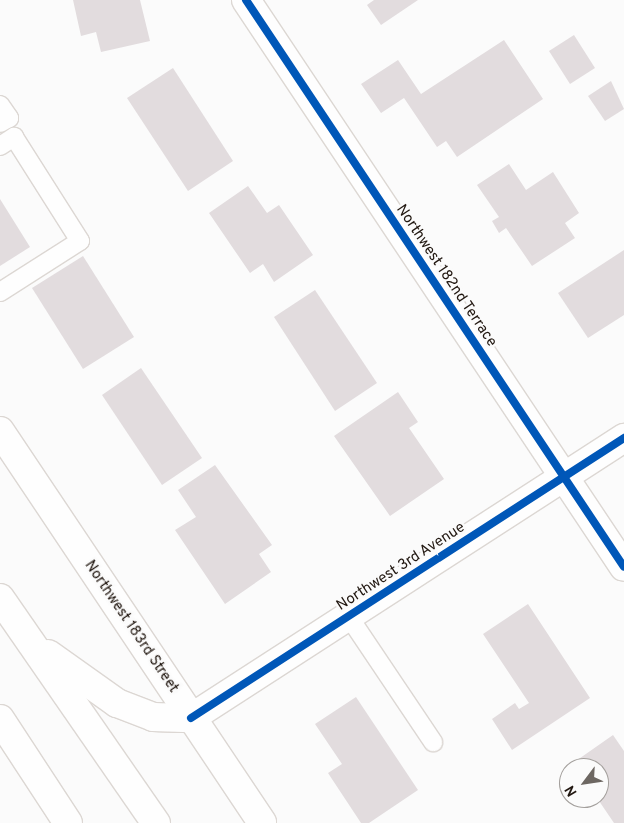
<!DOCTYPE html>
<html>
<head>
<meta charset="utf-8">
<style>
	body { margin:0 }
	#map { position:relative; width:624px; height:823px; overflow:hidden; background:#fbfbfb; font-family:Overpass,sans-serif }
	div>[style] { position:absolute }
	.building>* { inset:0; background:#e2dcde }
	.roads { filter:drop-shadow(1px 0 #dcd7d3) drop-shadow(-1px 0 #dcd7d3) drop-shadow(0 1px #dcd7d3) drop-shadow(0 -1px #dcd7d3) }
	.lane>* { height:18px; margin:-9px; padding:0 9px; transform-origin:9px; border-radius:9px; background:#fefefe }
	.street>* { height:28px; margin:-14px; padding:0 14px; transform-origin:14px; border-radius:14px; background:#fefefe }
	.primary>* { height:28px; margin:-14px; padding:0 14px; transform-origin:14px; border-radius:14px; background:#fefefe }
	.cycleway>* { height:8px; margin:-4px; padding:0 4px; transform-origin:4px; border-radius:4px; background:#0057b8 }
	span { translate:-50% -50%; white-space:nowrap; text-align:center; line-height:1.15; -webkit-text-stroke:5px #fbfbfb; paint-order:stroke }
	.street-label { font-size:15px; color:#211710 }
	.north { position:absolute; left:559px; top:758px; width:50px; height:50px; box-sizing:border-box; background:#fbfbfb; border:1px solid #a4a09d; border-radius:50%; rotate:239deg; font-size:14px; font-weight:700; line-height:20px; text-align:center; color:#211710 }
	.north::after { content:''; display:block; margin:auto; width:18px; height:22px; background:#6d6762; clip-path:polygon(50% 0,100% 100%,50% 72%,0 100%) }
</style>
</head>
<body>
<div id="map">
	<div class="building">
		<div style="clip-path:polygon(73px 0,140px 0,150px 41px,101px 52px,96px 32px,81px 36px)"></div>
		<div style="clip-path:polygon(374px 0,418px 0,381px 25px,367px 5px)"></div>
		<div style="clip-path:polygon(574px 35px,595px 68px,570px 84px,549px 51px)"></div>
		<div style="clip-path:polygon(504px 40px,543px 99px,457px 157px,446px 141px,437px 147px,404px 98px,381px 113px,361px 84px,398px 60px,421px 94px)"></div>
		<div style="clip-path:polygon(173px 68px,233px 161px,188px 191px,127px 98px)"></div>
		<div style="clip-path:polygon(611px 81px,624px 109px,605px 121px,588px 96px)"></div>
		<div style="clip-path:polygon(509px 164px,526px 190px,553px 172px,579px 213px,565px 223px,575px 238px,532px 266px,506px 228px,499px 233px,492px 221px,499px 217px,477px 185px)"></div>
		<div style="clip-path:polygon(248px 186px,267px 213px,279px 205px,313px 255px,274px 282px,263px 264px,250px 273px,209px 213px)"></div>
		<div style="clip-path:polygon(0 199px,30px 247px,0 266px)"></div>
		<div style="clip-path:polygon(624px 250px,624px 315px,588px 338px,558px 293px)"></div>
		<div style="clip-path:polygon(83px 256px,134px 337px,83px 369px,32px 288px)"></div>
		<div style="clip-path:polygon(315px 290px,377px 383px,335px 411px,274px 317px)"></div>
		<div style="clip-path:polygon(141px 368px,202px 458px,162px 485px,102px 395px)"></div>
		<div style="clip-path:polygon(398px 392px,418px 422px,409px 428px,444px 479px,390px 516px,334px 436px)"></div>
		<div style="clip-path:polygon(215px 465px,272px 545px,259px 554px,271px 572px,225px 604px,175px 530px,196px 517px,178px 490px)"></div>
		<div style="clip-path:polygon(528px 604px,590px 698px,512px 750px,492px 719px,515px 703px,519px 709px,529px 703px,483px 634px)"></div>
		<div style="clip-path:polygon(356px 697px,418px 790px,369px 823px,361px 823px,328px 773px,342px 764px,315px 724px)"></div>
		<div style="clip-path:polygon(613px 735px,624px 751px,624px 823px,614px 823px,597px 798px,599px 768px,576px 768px,573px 763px)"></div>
	</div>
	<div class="roads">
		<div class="lane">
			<div style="left:0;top:105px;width:16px;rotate:55deg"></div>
			<div style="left:9px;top:118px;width:10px;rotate:151deg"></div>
			<div style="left:0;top:146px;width:17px;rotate:-33deg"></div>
			<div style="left:14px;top:137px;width:123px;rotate:57.6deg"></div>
			<div style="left:80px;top:241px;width:95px;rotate:147.5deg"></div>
			<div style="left:349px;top:617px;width:151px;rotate:56.1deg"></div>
		</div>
		<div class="street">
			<div style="left:246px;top:0;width:681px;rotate:56.31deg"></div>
			<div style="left:191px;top:718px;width:516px;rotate:-32.89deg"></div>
			<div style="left:0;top:719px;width:124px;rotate:56.8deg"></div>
		</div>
		<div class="primary">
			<div style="left:0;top:431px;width:471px;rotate:56.2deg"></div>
			<div style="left:0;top:598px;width:274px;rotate:55.3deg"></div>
			<div style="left:48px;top:654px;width:85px;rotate:35.4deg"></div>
			<div style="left:117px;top:703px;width:39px;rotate:21deg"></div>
			<div style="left:153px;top:717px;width:38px;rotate:2deg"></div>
		</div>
	</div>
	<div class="cycleway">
		<div style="left:246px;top:0;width:681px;rotate:56.31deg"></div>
		<div style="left:191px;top:718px;width:516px;rotate:-32.89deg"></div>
	</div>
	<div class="street-label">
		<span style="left:446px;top:276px;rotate:56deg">Northwest 182nd Terrace</span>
		<span style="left:401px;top:567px;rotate:-33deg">Northwest 3rd Avenue</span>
		<span style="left:131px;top:627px;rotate:56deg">Northwest 183rd Street</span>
	</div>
	<div class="north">N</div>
</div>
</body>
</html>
